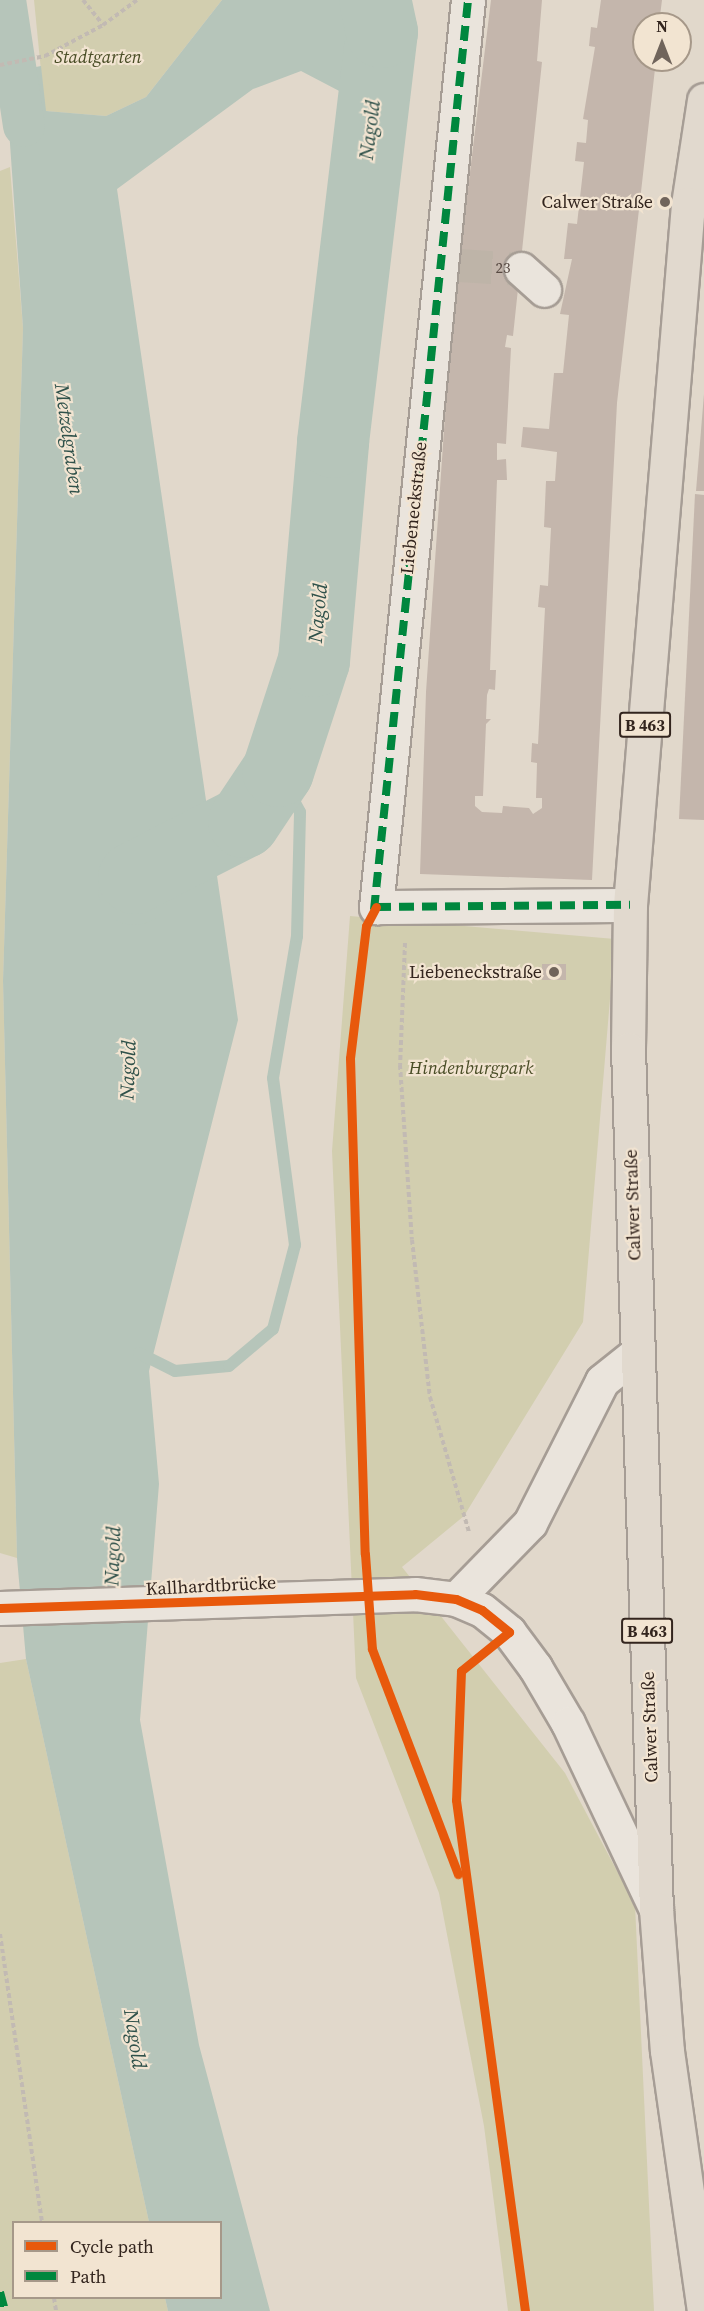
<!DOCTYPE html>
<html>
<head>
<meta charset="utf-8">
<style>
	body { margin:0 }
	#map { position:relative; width:704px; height:2311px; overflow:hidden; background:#e1d8cb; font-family:"Source Serif 4",serif }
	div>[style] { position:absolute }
	.green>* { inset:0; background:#d2ceaf }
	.water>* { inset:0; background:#b6c5ba }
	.stream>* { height:12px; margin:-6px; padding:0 6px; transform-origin:6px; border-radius:6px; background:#b6c5ba }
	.canal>* { height:42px; margin:-21px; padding:0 21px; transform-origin:21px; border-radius:21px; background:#b6c5ba }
	.river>* { height:72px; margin:-36px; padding:0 36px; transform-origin:36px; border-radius:36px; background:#b6c5ba }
	.building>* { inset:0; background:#c4b6ac }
	.minor-tunnel>* { height:33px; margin-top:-16.5px; transform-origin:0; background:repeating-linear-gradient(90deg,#beb4a8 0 33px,transparent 0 49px) }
	.path>* { height:4px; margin-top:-2px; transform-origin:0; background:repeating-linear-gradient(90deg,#c2bab3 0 4.5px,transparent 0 7.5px) }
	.roads { filter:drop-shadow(2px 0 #a69d95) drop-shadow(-2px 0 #a69d95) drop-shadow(0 2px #a69d95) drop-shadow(0 -2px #a69d95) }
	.minor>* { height:33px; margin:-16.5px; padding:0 16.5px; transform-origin:16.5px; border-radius:16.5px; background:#eae4dc }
	.major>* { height:33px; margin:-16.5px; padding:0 16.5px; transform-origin:16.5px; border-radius:16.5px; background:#e1d9ce }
	.quiet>* { height:8px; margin-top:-4px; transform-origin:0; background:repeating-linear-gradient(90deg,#00873e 0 15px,transparent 0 23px) }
	.cycleway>* { height:9px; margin:-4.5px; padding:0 4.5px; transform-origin:4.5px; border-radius:4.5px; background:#e8590c }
	.dots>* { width:16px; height:16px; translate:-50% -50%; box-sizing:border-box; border:3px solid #f2e4d1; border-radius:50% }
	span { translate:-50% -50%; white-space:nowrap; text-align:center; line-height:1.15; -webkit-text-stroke:4.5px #f2e4d1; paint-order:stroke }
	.number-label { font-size:15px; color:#574942 }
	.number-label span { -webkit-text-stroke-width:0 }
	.shield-label span { padding:2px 4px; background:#f2e4d1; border:2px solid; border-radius:4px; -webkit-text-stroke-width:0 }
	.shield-label { font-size:16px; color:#33251e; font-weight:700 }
	.park-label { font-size:18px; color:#494d26; font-style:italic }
	.poi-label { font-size:18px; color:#33251e }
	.right { translate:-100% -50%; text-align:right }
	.street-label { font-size:18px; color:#33251e }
	.water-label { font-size:20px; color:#2f514a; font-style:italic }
	.legend { position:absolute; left:12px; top:2221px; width:210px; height:78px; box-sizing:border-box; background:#f2e4d1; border:2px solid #a69889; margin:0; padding:8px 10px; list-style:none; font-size:18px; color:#33251e }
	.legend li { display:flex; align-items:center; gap:12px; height:30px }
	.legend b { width:30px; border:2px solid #a69889 }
	.north { position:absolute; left:632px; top:12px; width:60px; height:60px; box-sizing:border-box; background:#f2e4d1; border:2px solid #a69889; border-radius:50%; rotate:0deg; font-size:16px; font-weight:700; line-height:24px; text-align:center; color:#33251e }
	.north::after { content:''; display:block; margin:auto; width:21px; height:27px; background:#70645b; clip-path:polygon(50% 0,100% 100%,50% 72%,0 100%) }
</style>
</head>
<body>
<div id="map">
	<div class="green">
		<div style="clip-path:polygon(34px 0,222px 0,146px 97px,106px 116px,45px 111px)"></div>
		<div style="clip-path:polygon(10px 167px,23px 328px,3px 981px,17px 1558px,0 1553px,0 171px)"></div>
		<div style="clip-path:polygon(350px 916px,615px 939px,583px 1322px,464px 1516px,402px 1567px,565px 1773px,635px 1905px,654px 2311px,508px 2311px,484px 2126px,439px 1893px,356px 1678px,332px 1151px)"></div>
		<div style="clip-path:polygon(26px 1659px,149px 2222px,14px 2222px,14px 2298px,165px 2298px,168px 2311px,0 2311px,0 1663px)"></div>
	</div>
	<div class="water">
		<div style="clip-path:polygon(222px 0,406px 0,398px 98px,345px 94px,301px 71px,253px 89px,117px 189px,238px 1020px,149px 1371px,159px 1484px,140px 1720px,199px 2045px,270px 2311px,168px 2311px,165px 2298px,220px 2298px,220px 2222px,149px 2222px,26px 1659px,17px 1558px,3px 981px,23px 328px,5px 73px,41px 66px,46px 111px,106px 116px,146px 97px)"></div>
	</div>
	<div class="stream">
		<div style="left:139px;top:1353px;width:40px;rotate:26.6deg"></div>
		<div style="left:175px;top:1371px;width:54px;rotate:-5.3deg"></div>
		<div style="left:229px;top:1366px;width:57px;rotate:-40.1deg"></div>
		<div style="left:273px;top:1329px;width:87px;rotate:-75.3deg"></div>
		<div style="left:295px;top:1245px;width:168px;rotate:-97.5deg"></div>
		<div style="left:273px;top:1078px;width:144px;rotate:-80.4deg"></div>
		<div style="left:297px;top:936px;width:124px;rotate:-88.6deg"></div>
		<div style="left:300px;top:812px;width:47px;rotate:-118.2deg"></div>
	</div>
	<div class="canal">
		<div style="left:5px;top:0;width:127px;rotate:81.4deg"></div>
	</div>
	<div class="river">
		<div style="left:134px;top:889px;width:11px;rotate:-90deg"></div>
		<div style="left:134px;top:878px;width:123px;rotate:-27deg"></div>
		<div style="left:244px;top:822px;width:61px;rotate:-56.3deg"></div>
		<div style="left:278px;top:771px;width:116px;rotate:-71.9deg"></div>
		<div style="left:314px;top:661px;width:220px;rotate:-85deg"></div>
		<div style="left:333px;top:442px;width:413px;rotate:-83.2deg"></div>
		<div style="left:382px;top:32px;width:33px;rotate:-102deg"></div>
	</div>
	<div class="building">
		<div style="clip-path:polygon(491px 0,542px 0,537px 61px,542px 62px,513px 336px,507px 335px,505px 347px,511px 348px,506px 444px,497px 443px,497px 460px,506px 459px,507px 480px,497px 480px,490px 670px,496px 670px,495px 690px,489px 689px,487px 695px,486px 719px,491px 719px,486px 724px,483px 796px,475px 796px,475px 806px,482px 812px,502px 813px,503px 806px,529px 808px,533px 814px,542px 808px,542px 798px,536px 798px,537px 763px,531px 762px,532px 743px,538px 744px,545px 608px,538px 607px,540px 585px,548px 586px,551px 528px,544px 527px,546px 481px,555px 481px,557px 452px,521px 447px,523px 427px,549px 429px,554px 373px,563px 373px,569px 315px,560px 314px,572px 259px,564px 259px,568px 223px,577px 224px,584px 162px,575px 161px,577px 142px,586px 143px,588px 120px,583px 119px,595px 47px,589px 46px,591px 27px,597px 28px,601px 0,662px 0,659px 24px,644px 24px,644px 60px,656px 60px,617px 403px,592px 880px,420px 874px,426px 692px,451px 328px)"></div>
		<div style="clip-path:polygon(704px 394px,704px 491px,696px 491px)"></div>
		<div style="clip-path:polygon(695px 494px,704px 495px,704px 820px,679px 819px)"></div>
		<div style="clip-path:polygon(542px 964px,566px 964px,566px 980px,542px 980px)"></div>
	</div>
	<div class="minor-tunnel">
		<div style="left:459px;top:265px;width:62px;rotate:3.7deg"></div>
	</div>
	<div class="path">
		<div style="left:83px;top:0;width:32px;rotate:51deg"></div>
		<div style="left:0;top:65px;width:46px;rotate:-11.3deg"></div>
		<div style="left:45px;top:56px;width:66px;rotate:-28.1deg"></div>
		<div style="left:103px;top:25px;width:42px;rotate:-36.3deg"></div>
		<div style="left:405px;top:943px;width:122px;rotate:92.3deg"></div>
		<div style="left:400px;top:1065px;width:175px;rotate:86.1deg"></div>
		<div style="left:412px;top:1240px;width:158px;rotate:83.5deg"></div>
		<div style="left:430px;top:1397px;width:141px;rotate:73.9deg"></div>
		<div style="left:0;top:1934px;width:291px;rotate:81.7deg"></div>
		<div style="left:54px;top:2298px;width:13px;rotate:81deg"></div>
	</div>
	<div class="roads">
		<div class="minor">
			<div style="left:468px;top:0;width:912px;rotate:95.79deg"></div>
			<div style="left:376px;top:907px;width:254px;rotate:-0.5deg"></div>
			<div style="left:521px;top:269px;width:31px;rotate:42deg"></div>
			<div style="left:456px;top:1599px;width:106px;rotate:-45.8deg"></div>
			<div style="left:530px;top:1523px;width:159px;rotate:-63.1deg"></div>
			<div style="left:602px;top:1381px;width:45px;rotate:-38.7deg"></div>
			<div style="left:0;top:1608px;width:415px;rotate:-1.9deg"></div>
			<div style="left:415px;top:1594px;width:41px;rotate:7deg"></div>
			<div style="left:456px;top:1599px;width:28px;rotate:23deg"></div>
			<div style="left:482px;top:1610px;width:35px;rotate:39deg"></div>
			<div style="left:509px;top:1632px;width:44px;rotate:53.4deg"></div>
			<div style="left:535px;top:1667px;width:65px;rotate:59.5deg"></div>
			<div style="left:568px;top:1723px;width:206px;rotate:64.7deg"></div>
		</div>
		<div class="major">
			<div style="left:704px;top:100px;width:105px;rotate:98.7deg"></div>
			<div style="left:688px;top:204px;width:703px;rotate:94.73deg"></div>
			<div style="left:630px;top:905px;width:144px;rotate:90.8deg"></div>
			<div style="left:628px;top:1049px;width:860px;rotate:88.14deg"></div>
			<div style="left:656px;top:1909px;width:142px;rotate:85.6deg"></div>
			<div style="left:667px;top:2051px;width:263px;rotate:81.9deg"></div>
		</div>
	</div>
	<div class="quiet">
		<div style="left:376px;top:907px;width:254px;rotate:-0.5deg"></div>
		<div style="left:374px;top:910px;width:915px;rotate:-84.1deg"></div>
		<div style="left:0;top:2292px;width:20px;rotate:75deg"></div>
	</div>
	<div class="cycleway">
		<div style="left:376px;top:907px;width:21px;rotate:118deg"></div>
		<div style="left:366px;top:926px;width:133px;rotate:96.9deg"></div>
		<div style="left:350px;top:1058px;width:496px;rotate:88.3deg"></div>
		<div style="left:365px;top:1554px;width:95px;rotate:85.8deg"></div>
		<div style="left:372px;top:1649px;width:241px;rotate:69.1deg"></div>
		<div style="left:0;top:1608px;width:415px;rotate:-1.9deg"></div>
		<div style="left:415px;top:1594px;width:41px;rotate:7deg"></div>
		<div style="left:456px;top:1599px;width:28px;rotate:23deg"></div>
		<div style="left:482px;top:1610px;width:35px;rotate:39deg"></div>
		<div style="left:509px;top:1632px;width:62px;rotate:140.9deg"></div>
		<div style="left:461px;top:1671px;width:129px;rotate:92.2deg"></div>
		<div style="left:456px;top:1800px;width:516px;rotate:82.31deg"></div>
	</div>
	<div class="dots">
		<div style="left:665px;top:202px;background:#70645b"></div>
		<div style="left:554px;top:972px;background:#70645b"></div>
	</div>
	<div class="number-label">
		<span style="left:503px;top:268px">23</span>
	</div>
	<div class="shield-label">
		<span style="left:645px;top:725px">B 463</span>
		<span style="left:647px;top:1631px">B 463</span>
	</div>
	<div class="park-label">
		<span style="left:98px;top:57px">Stadtgarten</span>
		<span style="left:471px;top:1068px">Hindenburgpark</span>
	</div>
	<div class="poi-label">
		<span class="right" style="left:653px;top:202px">Calwer Straße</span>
		<span class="right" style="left:542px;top:972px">Liebeneckstraße</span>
	</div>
	<div class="street-label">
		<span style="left:414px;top:508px;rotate:-84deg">Liebeneckstraße</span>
		<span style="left:633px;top:1205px;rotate:-92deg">Calwer Straße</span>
		<span style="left:211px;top:1586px;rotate:-3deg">Kallhardtbrücke</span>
		<span style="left:650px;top:1727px;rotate:-92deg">Calwer Straße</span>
	</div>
	<div class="water-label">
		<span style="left:370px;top:130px;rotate:-83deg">Nagold</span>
		<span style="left:69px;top:439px;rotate:82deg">Metzelgraben</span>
		<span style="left:318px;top:613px;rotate:-85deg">Nagold</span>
		<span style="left:128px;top:1070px;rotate:-88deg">Nagold</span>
		<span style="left:113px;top:1556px;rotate:-88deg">Nagold</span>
		<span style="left:135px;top:2039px;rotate:81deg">Nagold</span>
	</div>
	<ul class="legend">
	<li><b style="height:8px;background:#e8590c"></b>Cycle path</li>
	<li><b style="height:8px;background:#00873e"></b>Path</li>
	</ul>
	<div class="north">N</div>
</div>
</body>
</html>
